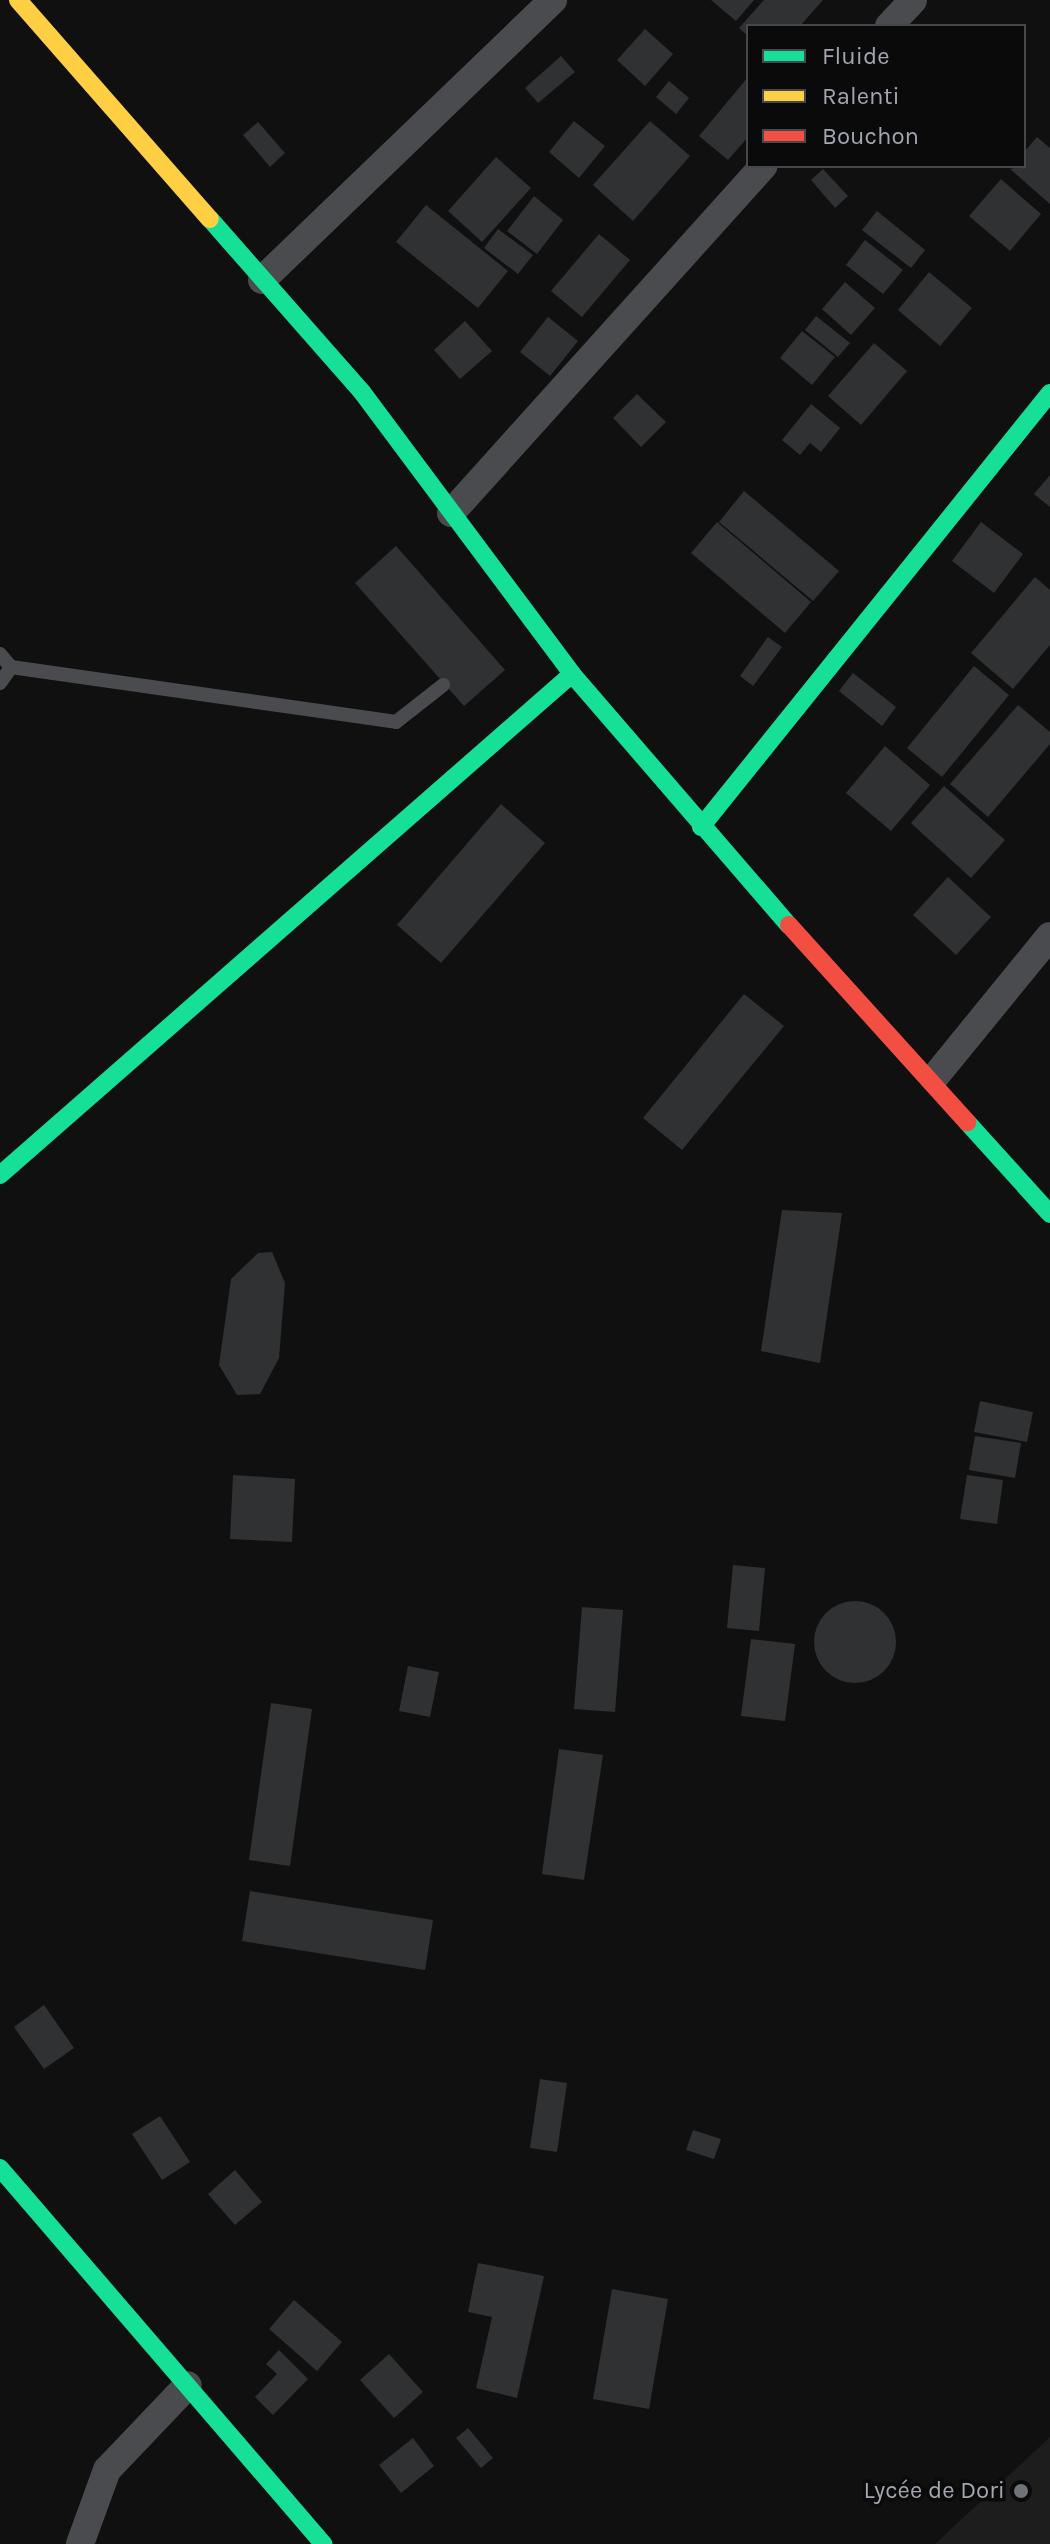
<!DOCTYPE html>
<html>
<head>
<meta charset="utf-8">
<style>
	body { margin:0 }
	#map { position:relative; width:1050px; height:2544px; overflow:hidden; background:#101010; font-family:Karla,sans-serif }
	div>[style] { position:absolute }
	.built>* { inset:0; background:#1d1d1e }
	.building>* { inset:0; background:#303133 }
	.round { border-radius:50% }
	.lane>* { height:14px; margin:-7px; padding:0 7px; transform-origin:7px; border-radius:7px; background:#4a4b4f }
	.street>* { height:28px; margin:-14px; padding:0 14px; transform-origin:14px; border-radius:14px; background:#4a4b4f }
	.fast>* { height:18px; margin:-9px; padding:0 9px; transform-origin:9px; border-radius:9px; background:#16e098 }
	.slow>* { height:18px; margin:-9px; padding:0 9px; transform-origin:9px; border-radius:9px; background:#ffcf43 }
	.jam>* { height:18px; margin:-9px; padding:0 9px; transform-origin:9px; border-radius:9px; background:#f24e42 }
	.dots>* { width:22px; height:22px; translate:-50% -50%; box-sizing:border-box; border:4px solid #0b0a0b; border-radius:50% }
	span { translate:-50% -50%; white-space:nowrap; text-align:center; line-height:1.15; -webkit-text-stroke:7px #0b0a0b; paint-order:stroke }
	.poi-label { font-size:24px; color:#a2a6b0 }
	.right { translate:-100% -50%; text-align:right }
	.legend { position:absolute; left:746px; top:24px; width:280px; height:144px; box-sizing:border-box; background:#0b0a0b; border:2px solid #47484d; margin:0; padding:10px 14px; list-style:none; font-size:24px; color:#a2a6b0 }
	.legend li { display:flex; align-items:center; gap:16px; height:40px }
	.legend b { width:40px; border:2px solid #47484d }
</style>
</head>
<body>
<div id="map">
	<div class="built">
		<div style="clip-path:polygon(1050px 2437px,1050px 2544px,934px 2544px,935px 2544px)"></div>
	</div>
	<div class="building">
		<div style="clip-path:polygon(711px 0,754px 0,736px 21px)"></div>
		<div style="clip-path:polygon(764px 0,823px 0,800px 26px,748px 26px,748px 36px,739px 28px)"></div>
		<div style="clip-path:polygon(645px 29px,673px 54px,645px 86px,617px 60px)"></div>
		<div style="clip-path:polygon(561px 56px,575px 72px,538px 103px,525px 88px)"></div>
		<div style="clip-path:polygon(748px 77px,748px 137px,728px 160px,699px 136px)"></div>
		<div style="clip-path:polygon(669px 81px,689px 98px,676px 114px,656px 97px)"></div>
		<div style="clip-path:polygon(574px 121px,605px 146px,579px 178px,549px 152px)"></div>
		<div style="clip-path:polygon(650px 121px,690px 156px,633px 221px,593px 185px)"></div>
		<div style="clip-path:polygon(258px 122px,285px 153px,270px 167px,243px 135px)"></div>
		<div style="clip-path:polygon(1037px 137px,1050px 148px,1050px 204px,1010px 169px,1024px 166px,1024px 152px)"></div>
		<div style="clip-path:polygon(496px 157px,531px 188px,482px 242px,448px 211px)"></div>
		<div style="clip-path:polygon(823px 169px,848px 196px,835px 208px,811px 180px)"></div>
		<div style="clip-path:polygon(1001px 179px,1041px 214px,1010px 251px,969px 216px)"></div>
		<div style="clip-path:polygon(534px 196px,563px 220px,537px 254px,507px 231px)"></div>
		<div style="clip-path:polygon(426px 205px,508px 271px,478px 308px,396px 242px)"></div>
		<div style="clip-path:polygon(877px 211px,925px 250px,911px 268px,862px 230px)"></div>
		<div style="clip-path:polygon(498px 229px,533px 255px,518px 274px,484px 248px)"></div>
		<div style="clip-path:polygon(599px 234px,630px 260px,582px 317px,551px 291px)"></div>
		<div style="clip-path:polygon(865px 240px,903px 270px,883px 294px,846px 265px)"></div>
		<div style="clip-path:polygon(929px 272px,972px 308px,940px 346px,898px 310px)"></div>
		<div style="clip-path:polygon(845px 282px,875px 308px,851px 335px,822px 309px)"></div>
		<div style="clip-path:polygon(816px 316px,850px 343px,838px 357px,805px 330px)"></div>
		<div style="clip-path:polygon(548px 317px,578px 341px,550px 376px,520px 352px)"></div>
		<div style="clip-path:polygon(465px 321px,492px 351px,460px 379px,434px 350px)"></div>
		<div style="clip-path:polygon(802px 331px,835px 357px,812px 385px,780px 358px)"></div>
		<div style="clip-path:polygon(874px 343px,907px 371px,861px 425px,828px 396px)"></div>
		<div style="clip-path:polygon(637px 394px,666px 422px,641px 447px,613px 418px)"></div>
		<div style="clip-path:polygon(811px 404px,840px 428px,821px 452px,810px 443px,800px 455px,782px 440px)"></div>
		<div style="clip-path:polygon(1050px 475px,1050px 507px,1034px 494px)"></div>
		<div style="clip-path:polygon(744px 491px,839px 571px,813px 601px,719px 522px)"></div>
		<div style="clip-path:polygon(717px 522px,811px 602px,785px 633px,691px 553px)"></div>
		<div style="clip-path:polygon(981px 522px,1023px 554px,994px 593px,952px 561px)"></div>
		<div style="clip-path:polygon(396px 546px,505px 670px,464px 706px,355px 583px)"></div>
		<div style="clip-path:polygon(1035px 577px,1050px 590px,1050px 645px,1013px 689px,971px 653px)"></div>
		<div style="clip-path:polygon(768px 637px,782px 647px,753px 686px,740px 676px)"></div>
		<div style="clip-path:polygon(974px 666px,1009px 695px,942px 777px,907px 748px)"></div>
		<div style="clip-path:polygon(853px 673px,896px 707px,882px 726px,839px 691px)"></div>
		<div style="clip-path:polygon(1018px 705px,1050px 732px,1050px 744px,988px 817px,950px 784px)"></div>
		<div style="clip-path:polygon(885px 746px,930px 785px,891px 831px,846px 793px)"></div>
		<div style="clip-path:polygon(944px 786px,1005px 840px,971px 878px,911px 823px)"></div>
		<div style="clip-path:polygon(501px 804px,545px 843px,441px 963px,397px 925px)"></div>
		<div style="clip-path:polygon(948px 877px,991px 917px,956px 955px,913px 915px)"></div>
		<div style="clip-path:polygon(744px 994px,784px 1026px,682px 1150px,643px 1118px)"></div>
		<div style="clip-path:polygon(782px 1210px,842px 1213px,820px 1363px,761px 1351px)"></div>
		<div style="clip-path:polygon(272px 1252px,285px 1283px,279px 1358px,260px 1394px,237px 1395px,219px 1365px,231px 1279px,258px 1253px)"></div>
		<div style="clip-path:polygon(980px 1401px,1033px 1412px,1027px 1442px,974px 1432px)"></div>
		<div style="clip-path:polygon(975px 1436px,1021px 1443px,1015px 1478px,969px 1470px)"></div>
		<div style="clip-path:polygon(233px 1475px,295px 1479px,292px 1542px,230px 1539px)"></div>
		<div style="clip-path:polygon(967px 1475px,1003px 1480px,997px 1524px,960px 1519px)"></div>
		<div style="clip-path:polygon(733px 1565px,765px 1568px,759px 1631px,727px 1628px)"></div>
		<div class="round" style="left:814px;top:1601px;width:82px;height:82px"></div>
		<div style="clip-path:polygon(582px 1607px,623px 1610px,615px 1712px,574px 1709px)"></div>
		<div style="clip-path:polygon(751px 1639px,795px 1644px,785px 1721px,741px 1716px)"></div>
		<div style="clip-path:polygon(408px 1666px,439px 1672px,430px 1717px,399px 1711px)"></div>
		<div style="clip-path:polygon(271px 1703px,312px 1709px,290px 1866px,249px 1860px)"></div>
		<div style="clip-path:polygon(559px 1749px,603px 1755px,584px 1880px,542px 1874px)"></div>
		<div style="clip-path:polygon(250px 1891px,433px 1920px,425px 1970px,242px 1941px)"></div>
		<div style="clip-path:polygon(44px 2005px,74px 2048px,44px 2069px,14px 2027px)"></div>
		<div style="clip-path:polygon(540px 2079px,567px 2083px,557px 2152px,530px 2148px)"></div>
		<div style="clip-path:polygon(160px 2116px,190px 2162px,162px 2180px,132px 2134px)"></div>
		<div style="clip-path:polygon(693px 2130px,721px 2139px,714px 2159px,686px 2150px)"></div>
		<div style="clip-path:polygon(235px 2170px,262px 2202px,235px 2225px,208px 2194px)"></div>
		<div style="clip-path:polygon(478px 2263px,544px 2276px,517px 2398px,476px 2388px,492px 2317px,468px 2312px)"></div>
		<div style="clip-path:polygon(612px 2289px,668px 2299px,649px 2409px,593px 2399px)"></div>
		<div style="clip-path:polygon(294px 2300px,342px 2342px,317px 2371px,269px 2329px)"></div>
		<div style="clip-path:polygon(279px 2350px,308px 2379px,273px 2415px,255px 2397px,277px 2374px,266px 2364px)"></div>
		<div style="clip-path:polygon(389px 2354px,423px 2392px,394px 2418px,360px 2380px)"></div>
		<div style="clip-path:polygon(468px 2428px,493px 2458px,481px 2468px,456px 2438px)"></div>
		<div style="clip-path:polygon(413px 2438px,434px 2466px,401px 2493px,379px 2465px)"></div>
	</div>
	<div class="lane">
		<div style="left:0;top:654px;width:17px;rotate:50deg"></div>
		<div style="left:11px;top:667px;width:389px;rotate:8.1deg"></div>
		<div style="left:396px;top:722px;width:60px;rotate:-38.2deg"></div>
		<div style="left:0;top:683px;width:19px;rotate:-55deg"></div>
	</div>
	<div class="street">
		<div style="left:889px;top:26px;width:35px;rotate:-47deg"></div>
		<div style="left:262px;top:280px;width:404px;rotate:-43.9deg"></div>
		<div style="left:451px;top:513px;width:467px;rotate:-48deg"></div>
		<div style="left:934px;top:1078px;width:183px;rotate:-50.8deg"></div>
		<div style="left:80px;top:2544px;width:79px;rotate:-70deg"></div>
		<div style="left:107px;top:2470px;width:117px;rotate:-46.4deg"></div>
	</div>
	<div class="fast">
		<div style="left:210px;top:219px;width:230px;rotate:48.7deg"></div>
		<div style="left:362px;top:392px;width:352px;rotate:53.3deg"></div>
		<div style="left:572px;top:674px;width:332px;rotate:49.2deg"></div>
		<div style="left:701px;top:827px;width:557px;rotate:-51.2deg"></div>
		<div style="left:967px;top:1122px;width:124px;rotate:47.9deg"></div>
		<div style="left:0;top:1175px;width:760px;rotate:-41.21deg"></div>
		<div style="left:0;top:2168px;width:496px;rotate:49.3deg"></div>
	</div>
	<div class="slow">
		<div style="left:18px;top:0;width:291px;rotate:48.8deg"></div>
	</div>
	<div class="jam">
		<div style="left:789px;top:925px;width:266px;rotate:47.9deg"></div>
	</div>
	<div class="dots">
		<div style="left:1021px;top:2491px;background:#6f7278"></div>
	</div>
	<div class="poi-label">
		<span class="right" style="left:1005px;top:2491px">Lycée de Dori</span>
	</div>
	<ul class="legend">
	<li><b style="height:10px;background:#16e098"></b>Fluide</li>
	<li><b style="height:10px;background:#ffcf43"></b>Ralenti</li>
	<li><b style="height:10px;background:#f24e42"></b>Bouchon</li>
	</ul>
</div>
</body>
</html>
